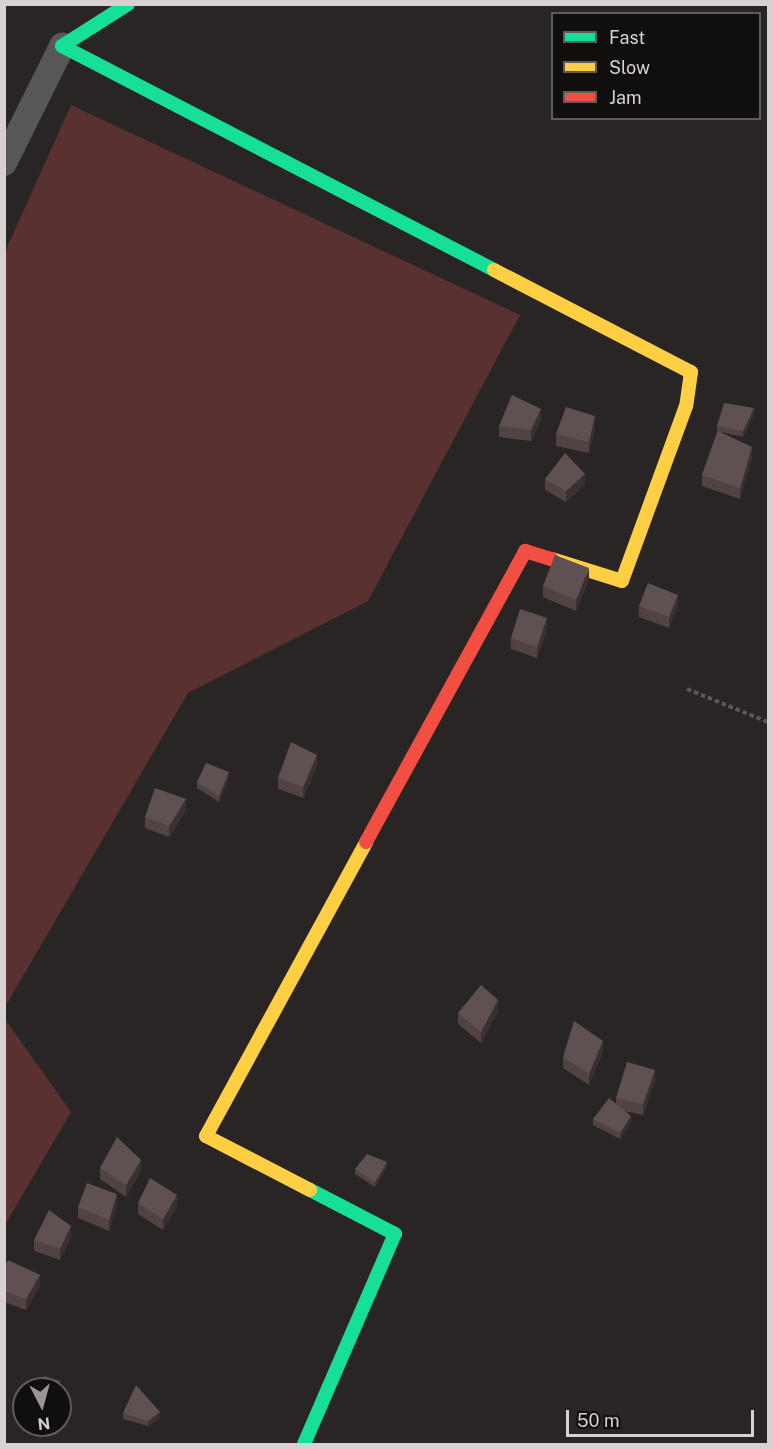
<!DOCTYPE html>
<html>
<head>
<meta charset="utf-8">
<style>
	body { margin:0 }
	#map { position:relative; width:773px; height:1449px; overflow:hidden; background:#292525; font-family:"Public Sans",sans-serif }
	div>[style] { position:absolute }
	.green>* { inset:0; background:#583130 }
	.path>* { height:4px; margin-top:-2px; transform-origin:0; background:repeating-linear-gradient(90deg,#595757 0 4.5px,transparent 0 7.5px) }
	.street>* { height:26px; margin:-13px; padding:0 13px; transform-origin:13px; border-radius:13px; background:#595656 }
	.fast>* { height:14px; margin:-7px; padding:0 7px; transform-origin:7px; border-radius:7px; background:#16e098 }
	.slow>* { height:14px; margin:-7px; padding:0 7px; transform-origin:7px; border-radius:7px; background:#ffcf43 }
	.jam>* { height:14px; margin:-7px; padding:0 7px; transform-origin:7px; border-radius:7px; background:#f24e42 }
	.wall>* { inset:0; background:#514243 }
	.shaded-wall>* { inset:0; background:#3b3030 }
	.building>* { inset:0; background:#5f5152 }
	span { translate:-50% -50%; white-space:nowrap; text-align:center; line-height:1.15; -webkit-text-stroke:6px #110e0e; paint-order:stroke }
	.frame { position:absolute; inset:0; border:6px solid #d7d2d1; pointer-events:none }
	.legend { position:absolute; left:551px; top:12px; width:210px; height:108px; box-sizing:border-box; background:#110e0e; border:2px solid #605c5c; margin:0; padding:8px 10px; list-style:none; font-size:18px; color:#d7d2d1 }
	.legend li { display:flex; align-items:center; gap:12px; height:30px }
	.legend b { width:30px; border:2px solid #605c5c }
	.north { position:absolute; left:12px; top:1377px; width:60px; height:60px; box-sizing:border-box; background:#110e0e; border:2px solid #605c5c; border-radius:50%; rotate:174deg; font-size:16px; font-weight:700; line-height:24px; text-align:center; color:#d7d2d1 }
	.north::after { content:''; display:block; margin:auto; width:21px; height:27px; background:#9a9595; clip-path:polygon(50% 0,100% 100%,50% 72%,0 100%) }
	.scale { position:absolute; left:566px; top:1410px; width:188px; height:27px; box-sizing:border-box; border:3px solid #d7d2d1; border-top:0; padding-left:8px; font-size:18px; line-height:21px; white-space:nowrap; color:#d7d2d1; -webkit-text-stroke:4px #110e0e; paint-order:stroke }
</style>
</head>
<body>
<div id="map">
	<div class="green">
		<div style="clip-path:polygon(71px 105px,520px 315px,368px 601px,188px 693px,5px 1007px,5px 252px)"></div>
		<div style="clip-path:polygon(5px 1019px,71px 1112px,5px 1225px)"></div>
	</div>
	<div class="path">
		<div style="left:687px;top:689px;width:87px;rotate:22.2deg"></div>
	</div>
	<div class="street">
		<div style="left:4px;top:163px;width:131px;rotate:-63.6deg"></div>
	</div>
	<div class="fast">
		<div style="left:128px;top:4px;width:78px;rotate:147.5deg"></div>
		<div style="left:62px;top:46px;width:487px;rotate:27.4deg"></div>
		<div style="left:304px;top:1444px;width:229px;rotate:-66.6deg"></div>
		<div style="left:395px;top:1234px;width:96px;rotate:-152.6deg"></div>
	</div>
	<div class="slow">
		<div style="left:494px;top:270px;width:222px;rotate:27.4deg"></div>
		<div style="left:691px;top:372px;width:34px;rotate:98deg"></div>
		<div style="left:686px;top:406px;width:186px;rotate:110.1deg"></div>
		<div style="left:622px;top:581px;width:73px;rotate:-162.6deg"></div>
		<div style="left:310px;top:1190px;width:117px;rotate:-152.6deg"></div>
		<div style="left:206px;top:1136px;width:335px;rotate:-61.4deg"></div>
	</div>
	<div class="jam">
		<div style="left:366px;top:842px;width:332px;rotate:-61.3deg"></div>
		<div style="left:525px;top:551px;width:28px;rotate:17deg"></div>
	</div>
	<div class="wall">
		<div style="clip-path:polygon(754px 414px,743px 437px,721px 432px,752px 458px,740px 499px,702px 486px,702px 475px,717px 432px,717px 426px)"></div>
		<div style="clip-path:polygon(541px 420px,531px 441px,499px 437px,499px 426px)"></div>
		<div style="clip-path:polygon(595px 427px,589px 453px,556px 446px,556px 434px)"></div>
		<div style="clip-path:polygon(545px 479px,585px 485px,566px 502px,545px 490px)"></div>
		<div style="clip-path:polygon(589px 579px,576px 611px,543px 597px,543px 586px)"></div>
		<div style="clip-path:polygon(639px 606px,678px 606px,669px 628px,639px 617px)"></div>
		<div style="clip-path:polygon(547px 629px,537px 658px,511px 649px,511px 638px)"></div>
		<div style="clip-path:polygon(317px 766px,303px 798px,278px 789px,278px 778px)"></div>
		<div style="clip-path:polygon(229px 778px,219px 802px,197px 788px,197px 782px)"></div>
		<div style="clip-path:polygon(186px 810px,169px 837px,145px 828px,145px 817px)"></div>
		<div style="clip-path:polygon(498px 1011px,481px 1043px,458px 1024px,458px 1013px)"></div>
		<div style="clip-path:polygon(603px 1052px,589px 1085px,563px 1068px,563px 1057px)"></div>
		<div style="clip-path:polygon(655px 1081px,643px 1115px,624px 1111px,631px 1122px,620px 1139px,593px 1125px,593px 1119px,616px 1104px,616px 1098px)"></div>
		<div style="clip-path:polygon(387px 1167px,375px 1187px,355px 1174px,355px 1169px)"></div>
		<div style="clip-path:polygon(100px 1168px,141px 1171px,126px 1197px,100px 1179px)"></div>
		<div style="clip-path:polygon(138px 1203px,177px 1206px,163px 1230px,138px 1214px)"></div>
		<div style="clip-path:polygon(117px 1205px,109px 1231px,78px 1218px,78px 1207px)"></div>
		<div style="clip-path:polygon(71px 1237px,60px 1260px,34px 1251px,34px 1240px)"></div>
		<div style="clip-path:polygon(4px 1267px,40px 1286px,26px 1310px,4px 1302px)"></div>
		<div style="clip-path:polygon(123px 1413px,160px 1418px,148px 1426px,123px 1419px)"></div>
	</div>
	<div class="shaded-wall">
		<div style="clip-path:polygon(754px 408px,754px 414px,743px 437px,743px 431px)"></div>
		<div style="clip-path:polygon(541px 409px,541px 420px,531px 441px,531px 430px)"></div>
		<div style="clip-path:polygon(595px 416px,595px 427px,589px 453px,589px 442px)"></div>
		<div style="clip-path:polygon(752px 447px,752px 458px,740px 499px,740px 488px)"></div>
		<div style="clip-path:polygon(585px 474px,585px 485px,566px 502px,566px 491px)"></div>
		<div style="clip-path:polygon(589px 568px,589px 579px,576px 611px,576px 600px)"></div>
		<div style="clip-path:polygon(678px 595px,678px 606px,669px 628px,669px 617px)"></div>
		<div style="clip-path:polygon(547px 618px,547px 629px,537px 658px,537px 647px)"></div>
		<div style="clip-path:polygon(317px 755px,317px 766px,303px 798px,303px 787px)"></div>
		<div style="clip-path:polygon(229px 772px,229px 778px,219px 802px,219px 796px)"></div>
		<div style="clip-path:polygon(186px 799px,186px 810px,169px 837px,169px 826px)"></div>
		<div style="clip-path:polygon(498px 1000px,498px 1011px,481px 1043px,481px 1032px)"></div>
		<div style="clip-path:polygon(603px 1041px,603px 1052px,589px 1085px,589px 1074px)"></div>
		<div style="clip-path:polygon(655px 1070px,655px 1081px,643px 1115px,643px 1104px)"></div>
		<div style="clip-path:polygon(631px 1116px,631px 1122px,620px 1139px,620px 1133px)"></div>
		<div style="clip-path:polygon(141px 1160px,141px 1171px,126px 1197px,126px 1185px)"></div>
		<div style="clip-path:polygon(387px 1162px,387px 1167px,375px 1187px,375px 1182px)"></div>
		<div style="clip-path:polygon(117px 1194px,117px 1205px,109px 1231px,109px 1220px)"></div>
		<div style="clip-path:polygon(177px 1195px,177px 1206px,163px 1230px,163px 1219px)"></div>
		<div style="clip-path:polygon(71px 1226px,71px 1237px,60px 1260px,60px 1249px)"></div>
		<div style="clip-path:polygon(40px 1275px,40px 1286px,26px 1310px,26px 1299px)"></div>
		<div style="clip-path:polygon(160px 1412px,160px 1418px,148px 1426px,148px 1421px)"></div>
	</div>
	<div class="building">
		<div style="clip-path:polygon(512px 395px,541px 409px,531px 430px,499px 426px)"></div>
		<div style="clip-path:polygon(724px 403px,754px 408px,743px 431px,717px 426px)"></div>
		<div style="clip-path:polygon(566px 407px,595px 416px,589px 442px,556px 434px)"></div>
		<div style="clip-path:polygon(718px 431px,752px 447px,740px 488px,702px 475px)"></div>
		<div style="clip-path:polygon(565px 453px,585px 474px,566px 491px,545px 479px)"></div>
		<div style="clip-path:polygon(555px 555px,589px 568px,576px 600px,543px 586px)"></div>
		<div style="clip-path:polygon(648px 583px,678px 595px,669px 617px,639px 606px)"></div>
		<div style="clip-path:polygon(520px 609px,547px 618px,537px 647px,511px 638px)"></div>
		<div style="clip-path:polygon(291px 742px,317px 755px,303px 787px,278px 778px)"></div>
		<div style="clip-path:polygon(206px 763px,229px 772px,219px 796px,197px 782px)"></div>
		<div style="clip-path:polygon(155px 788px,186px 799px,169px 826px,145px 817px)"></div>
		<div style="clip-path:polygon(481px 985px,498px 1000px,481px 1032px,458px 1013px)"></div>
		<div style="clip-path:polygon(574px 1021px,603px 1041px,589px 1074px,563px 1057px)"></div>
		<div style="clip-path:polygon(627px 1062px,655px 1070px,643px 1104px,616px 1098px)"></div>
		<div style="clip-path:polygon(609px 1098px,631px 1116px,620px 1133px,593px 1119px)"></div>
		<div style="clip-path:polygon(117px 1137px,141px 1160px,126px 1185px,100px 1168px)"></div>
		<div style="clip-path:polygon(367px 1154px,387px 1162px,375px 1182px,355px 1169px)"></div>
		<div style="clip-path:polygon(150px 1178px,177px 1195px,163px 1219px,138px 1203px)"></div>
		<div style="clip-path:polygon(87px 1183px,117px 1194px,109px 1220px,78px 1207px)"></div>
		<div style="clip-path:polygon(49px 1210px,71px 1226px,60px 1249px,34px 1240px)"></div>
		<div style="clip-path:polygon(8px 1260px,40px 1275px,26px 1299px,4px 1291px,4px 1267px)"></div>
		<div style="clip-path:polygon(44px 1376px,60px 1381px,58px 1389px,37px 1389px)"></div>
		<div style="clip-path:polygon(136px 1385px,160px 1412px,148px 1421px,123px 1413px)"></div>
	</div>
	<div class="frame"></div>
	<ul class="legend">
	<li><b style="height:8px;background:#16e098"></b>Fast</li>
	<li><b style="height:8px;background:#ffcf43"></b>Slow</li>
	<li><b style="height:8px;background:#f24e42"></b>Jam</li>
	</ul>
	<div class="north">N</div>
	<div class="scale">50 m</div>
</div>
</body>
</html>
